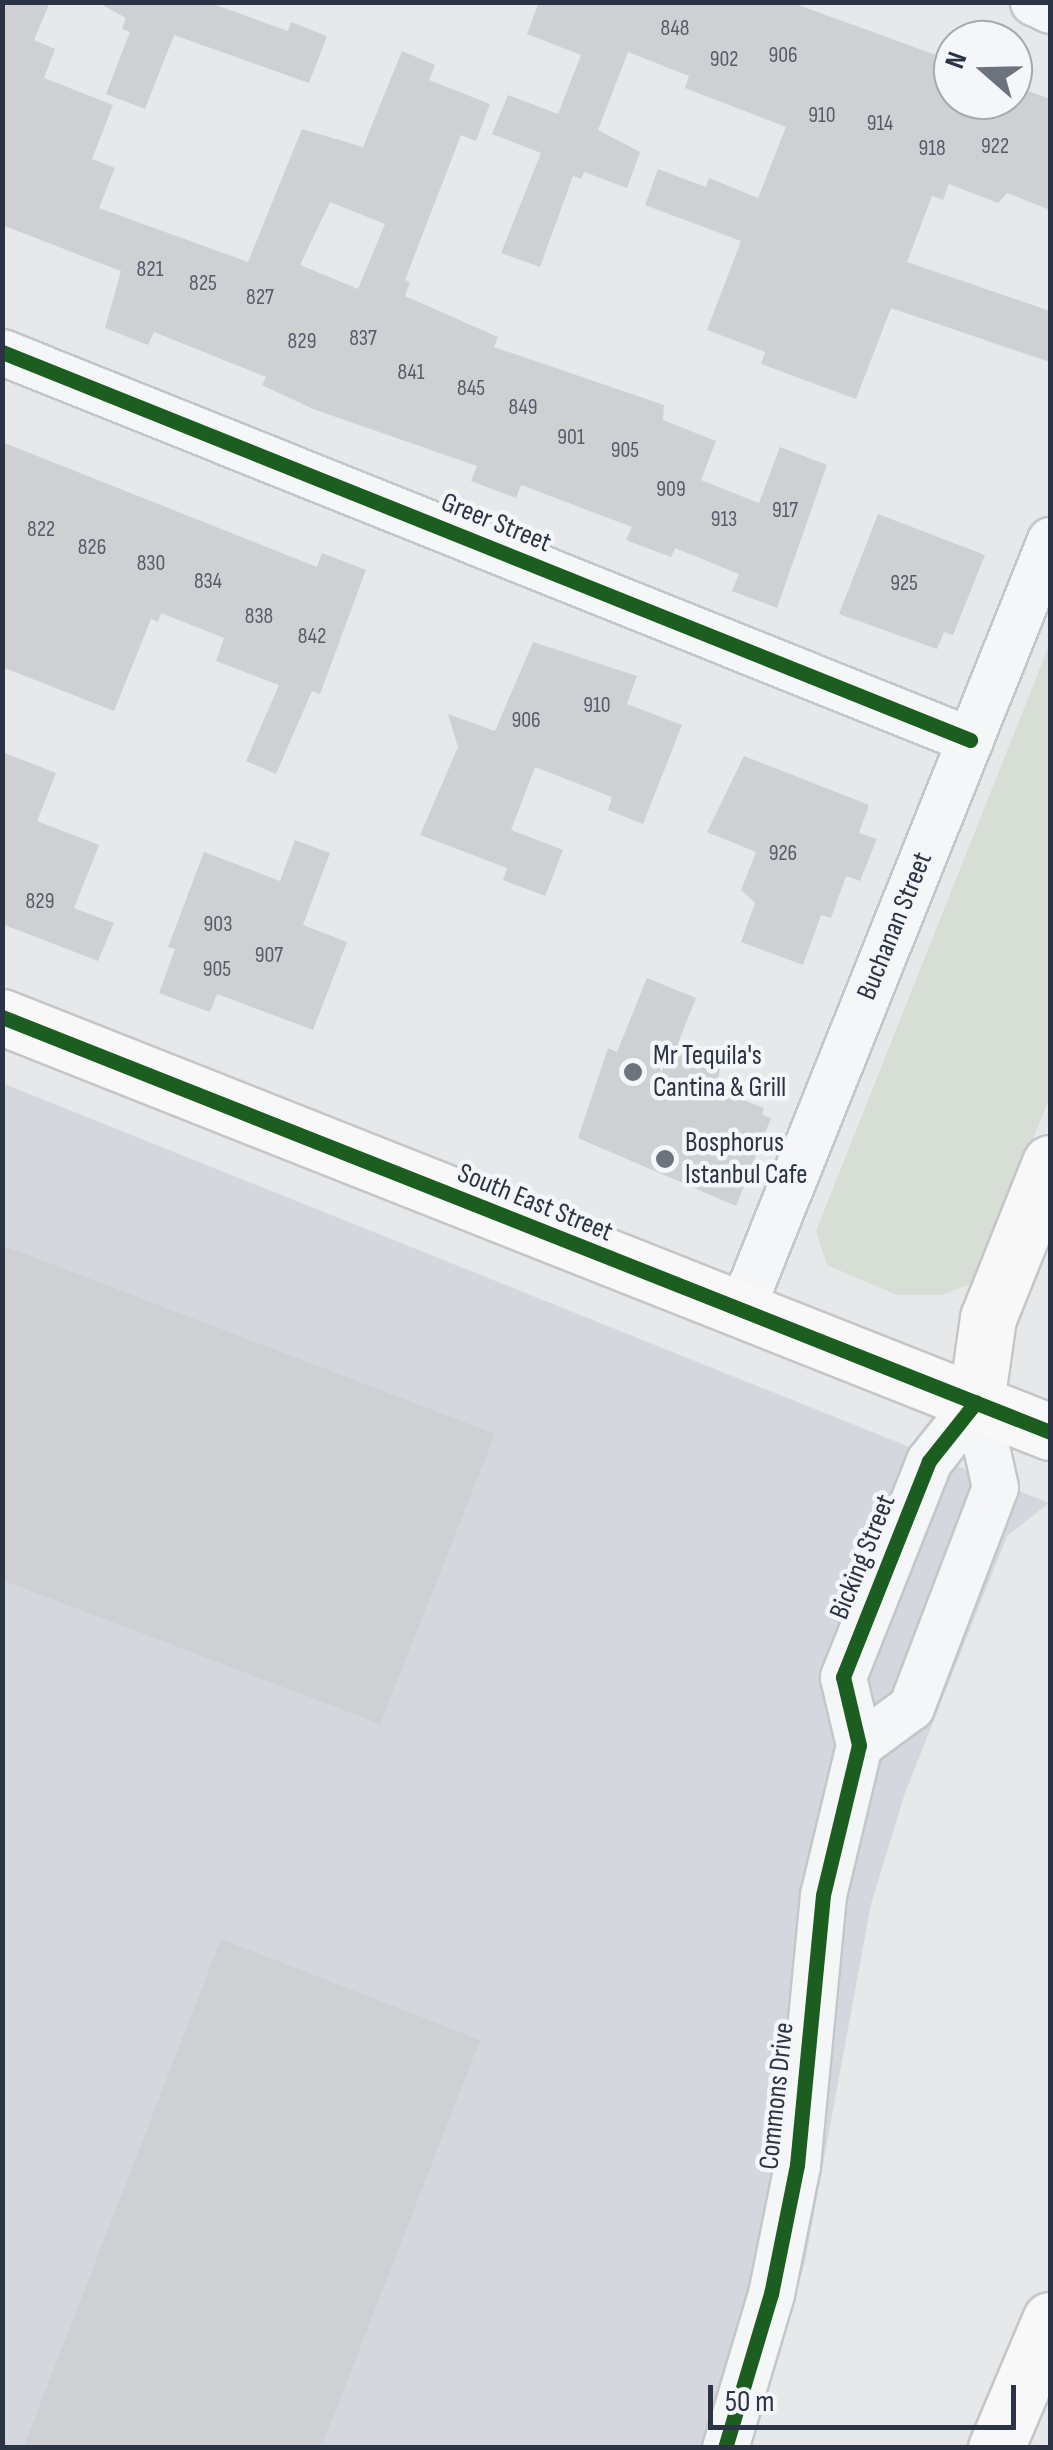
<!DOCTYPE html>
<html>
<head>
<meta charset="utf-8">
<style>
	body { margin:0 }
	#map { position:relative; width:1053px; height:2450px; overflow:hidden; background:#e6e8ea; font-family:"Sofia Sans Condensed",sans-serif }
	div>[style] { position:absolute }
	.built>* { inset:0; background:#d4d7dd }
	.green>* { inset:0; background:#d6ded6 }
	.building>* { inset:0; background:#ced0d3 }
	.roads { filter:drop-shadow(2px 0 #c4c6c8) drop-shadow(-2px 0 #c4c6c8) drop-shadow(0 2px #c4c6c8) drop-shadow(0 -2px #c4c6c8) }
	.minor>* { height:45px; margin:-22.5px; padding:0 22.5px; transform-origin:22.5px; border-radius:22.5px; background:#f5f6f7 }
	.major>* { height:55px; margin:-27.5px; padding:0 27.5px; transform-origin:27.5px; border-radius:27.5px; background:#f8f8f8 }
	.highway>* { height:55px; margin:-27.5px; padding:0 27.5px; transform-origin:27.5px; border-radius:27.5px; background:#f8f8f8 }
	.cycleway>* { height:15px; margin:-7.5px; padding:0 7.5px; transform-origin:7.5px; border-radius:7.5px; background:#1b5e20 }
	.dots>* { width:28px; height:28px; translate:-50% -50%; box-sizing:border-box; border:5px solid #f4f6f9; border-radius:50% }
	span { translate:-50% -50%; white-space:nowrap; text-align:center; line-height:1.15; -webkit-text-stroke:9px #f4f6f9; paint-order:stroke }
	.number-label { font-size:22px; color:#545c69 }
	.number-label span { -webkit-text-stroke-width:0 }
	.street-label { font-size:28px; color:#2b3445 }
	.poi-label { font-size:28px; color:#2b3445 }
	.left { translate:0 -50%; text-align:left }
	.frame { position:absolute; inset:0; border:5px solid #2b3445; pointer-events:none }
	.north { position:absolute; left:933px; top:20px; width:100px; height:100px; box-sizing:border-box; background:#f4f6f9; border:2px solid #a4a8b1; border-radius:50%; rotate:290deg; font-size:28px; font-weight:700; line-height:40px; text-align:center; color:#2b3445 }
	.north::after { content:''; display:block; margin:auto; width:35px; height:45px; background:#6c737f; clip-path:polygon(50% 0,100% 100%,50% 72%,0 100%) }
	.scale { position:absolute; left:708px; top:2385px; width:308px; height:45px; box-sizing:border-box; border:5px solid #2b3445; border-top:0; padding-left:12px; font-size:30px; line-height:35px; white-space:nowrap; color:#2b3445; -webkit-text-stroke:8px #f4f6f9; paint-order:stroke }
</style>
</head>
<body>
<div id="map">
	<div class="built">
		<div style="clip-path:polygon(2px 1083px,1049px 1503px,1007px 1536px,905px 1793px,871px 1904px,805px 2262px,751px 2447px,3px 2447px)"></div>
	</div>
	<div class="green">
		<div style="clip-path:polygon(1050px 643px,1050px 1097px,975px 1282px,942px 1295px,897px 1295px,827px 1265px,816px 1231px)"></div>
	</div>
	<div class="building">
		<div style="clip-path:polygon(evenodd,2px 2px,50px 2px,34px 40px,55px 49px,44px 78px,113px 105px,92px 159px,115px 168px,99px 208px,248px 262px,302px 129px,363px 147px,402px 51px,435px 65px,429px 80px,490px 104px,476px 141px,461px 135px,405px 280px,410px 282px,405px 296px,498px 337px,494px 347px,664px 405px,663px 420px,716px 441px,701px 480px,759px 503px,780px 447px,827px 465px,777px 608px,732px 591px,739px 574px,675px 548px,671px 557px,626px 540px,632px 527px,521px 485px,516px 498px,471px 481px,477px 466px,313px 409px,262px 385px,266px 377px,154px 332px,148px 345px,105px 328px,121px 271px,2px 225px,2px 2px,330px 202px,385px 224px,358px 289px,300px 265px,330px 202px)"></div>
		<div style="clip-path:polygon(97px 2px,208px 2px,288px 31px,291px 22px,327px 36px,309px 83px,174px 35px,145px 109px,106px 94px,130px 32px,122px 29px,126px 18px)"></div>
		<div style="clip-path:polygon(539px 2px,790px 2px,936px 55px,953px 66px,953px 100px,1013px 100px,1013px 85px,1050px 99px,1050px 210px,1007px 193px,998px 203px,949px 184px,943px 200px,932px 196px,907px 262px,1050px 311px,1050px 362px,891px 308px,856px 399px,761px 364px,765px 352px,707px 330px,741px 241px,645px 205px,658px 169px,706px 187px,709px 178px,758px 198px,786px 127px,685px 88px,689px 76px,628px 52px,598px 130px,640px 152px,627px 188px,584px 172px,581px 179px,573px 176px,540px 267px,501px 253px,541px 153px,492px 134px,508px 95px,558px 114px,581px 55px,527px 34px)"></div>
		<div style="clip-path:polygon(2px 442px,317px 567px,322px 553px,366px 570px,320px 694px,312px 691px,276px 774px,246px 761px,279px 685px,216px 661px,224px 638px,161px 613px,158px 622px,151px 619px,114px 711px,2px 667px)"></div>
		<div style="clip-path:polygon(878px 514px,985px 555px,953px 635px,944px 632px,937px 649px,839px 614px)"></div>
		<div style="clip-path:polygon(533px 642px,637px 676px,627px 704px,682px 725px,643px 824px,608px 810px,612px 797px,535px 767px,511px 830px,563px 850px,545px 896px,503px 880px,507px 868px,420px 835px,458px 747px,448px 714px,495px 731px)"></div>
		<div style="clip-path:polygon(2px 752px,56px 773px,37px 821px,99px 845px,74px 908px,114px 923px,98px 961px,2px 924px)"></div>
		<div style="clip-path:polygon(744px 756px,869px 805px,859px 833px,877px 839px,860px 881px,846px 876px,831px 918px,821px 915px,803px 965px,741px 942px,755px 903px,741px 890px,756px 852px,707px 832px)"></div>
		<div style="clip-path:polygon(295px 840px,330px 853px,303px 925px,347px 942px,313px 1030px,217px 994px,210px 1012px,159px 993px,175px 949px,168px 947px,204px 852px,280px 881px)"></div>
		<div style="clip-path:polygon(647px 978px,696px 998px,678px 1043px,721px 1060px,717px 1090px,764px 1108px,762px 1115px,771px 1118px,736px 1206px,578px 1138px,608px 1048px,617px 1052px)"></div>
		<div style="clip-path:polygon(2px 1245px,495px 1434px,380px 1724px,2px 1580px)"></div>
		<div style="clip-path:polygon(221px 1939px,480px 2040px,321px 2448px,23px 2448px)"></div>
	</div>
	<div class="roads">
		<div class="minor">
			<div style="left:1033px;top:2px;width:19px;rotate:25deg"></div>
			<div style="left:2px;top:352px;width:1043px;rotate:21.84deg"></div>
			<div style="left:740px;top:1312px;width:832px;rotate:-68.12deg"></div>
			<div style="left:859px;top:1745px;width:64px;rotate:-36.2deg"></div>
			<div style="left:911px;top:1707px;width:235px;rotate:-69.1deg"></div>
			<div style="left:995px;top:1487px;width:87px;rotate:-102.6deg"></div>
			<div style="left:725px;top:2448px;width:161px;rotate:-73.4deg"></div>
			<div style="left:771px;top:2294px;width:132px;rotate:-78.6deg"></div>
			<div style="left:797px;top:2165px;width:271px;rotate:-84.5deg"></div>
			<div style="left:823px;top:1895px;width:154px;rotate:-76.5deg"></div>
			<div style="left:859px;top:1745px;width:70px;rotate:-103.2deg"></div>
			<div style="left:843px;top:1677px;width:232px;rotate:-68.3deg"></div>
			<div style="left:929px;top:1461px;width:75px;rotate:-51.5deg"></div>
		</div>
		<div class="major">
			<div style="left:2px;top:1017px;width:1127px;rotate:21.6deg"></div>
		</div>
		<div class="highway">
			<div style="left:976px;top:1402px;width:85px;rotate:-81.9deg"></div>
			<div style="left:988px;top:1318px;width:167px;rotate:-68.2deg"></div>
			<div style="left:996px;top:2448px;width:139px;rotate:-67.1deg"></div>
		</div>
	</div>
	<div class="cycleway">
		<div style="left:2px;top:352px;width:1043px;rotate:21.84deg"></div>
		<div style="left:2px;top:1017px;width:1127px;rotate:21.6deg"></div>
		<div style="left:725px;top:2448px;width:161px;rotate:-73.4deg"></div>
		<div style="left:771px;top:2294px;width:132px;rotate:-78.6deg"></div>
		<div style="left:797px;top:2165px;width:271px;rotate:-84.5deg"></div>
		<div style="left:823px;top:1895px;width:154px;rotate:-76.5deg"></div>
		<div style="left:859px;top:1745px;width:70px;rotate:-103.2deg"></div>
		<div style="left:843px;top:1677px;width:232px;rotate:-68.3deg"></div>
		<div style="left:929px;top:1461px;width:75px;rotate:-51.5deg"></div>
	</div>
	<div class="dots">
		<div style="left:633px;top:1072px;background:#6c737f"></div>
		<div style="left:665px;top:1159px;background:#6c737f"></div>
	</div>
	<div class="number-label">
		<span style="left:675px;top:29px">848</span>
		<span style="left:783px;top:56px">906</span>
		<span style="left:724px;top:60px">902</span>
		<span style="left:822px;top:116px">910</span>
		<span style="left:880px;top:124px">914</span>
		<span style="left:995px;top:147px">922</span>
		<span style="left:932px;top:149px">918</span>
		<span style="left:150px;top:270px">821</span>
		<span style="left:203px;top:284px">825</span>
		<span style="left:260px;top:298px">827</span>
		<span style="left:363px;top:339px">837</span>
		<span style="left:302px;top:342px">829</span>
		<span style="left:411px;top:373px">841</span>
		<span style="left:471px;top:389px">845</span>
		<span style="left:523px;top:408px">849</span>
		<span style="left:571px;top:438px">901</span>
		<span style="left:625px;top:451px">905</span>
		<span style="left:671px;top:490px">909</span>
		<span style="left:785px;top:511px">917</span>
		<span style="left:724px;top:520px">913</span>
		<span style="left:41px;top:530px">822</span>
		<span style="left:92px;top:548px">826</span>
		<span style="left:151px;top:564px">830</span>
		<span style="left:208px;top:582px">834</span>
		<span style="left:904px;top:584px">925</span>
		<span style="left:259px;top:617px">838</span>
		<span style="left:312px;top:637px">842</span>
		<span style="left:597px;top:706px">910</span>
		<span style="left:526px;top:721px">906</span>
		<span style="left:783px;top:854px">926</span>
		<span style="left:40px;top:902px">829</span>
		<span style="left:218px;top:925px">903</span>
		<span style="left:269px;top:956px">907</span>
		<span style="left:217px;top:970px">905</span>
	</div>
	<div class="street-label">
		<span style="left:496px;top:523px;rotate:22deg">Greer Street</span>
		<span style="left:895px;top:926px;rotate:-68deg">Buchanan Street</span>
		<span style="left:535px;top:1203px;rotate:22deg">South East Street</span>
		<span style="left:863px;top:1557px;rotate:-68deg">Bicking Street</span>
		<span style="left:777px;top:2096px;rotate:-84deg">Commons Drive</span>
	</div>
	<div class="poi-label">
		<span class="left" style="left:653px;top:1072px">Mr Tequila's<br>Cantina &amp; Grill</span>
		<span class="left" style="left:685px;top:1159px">Bosphorus<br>Istanbul Cafe</span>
	</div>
	<div class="frame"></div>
	<div class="north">N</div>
	<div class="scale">50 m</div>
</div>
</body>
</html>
